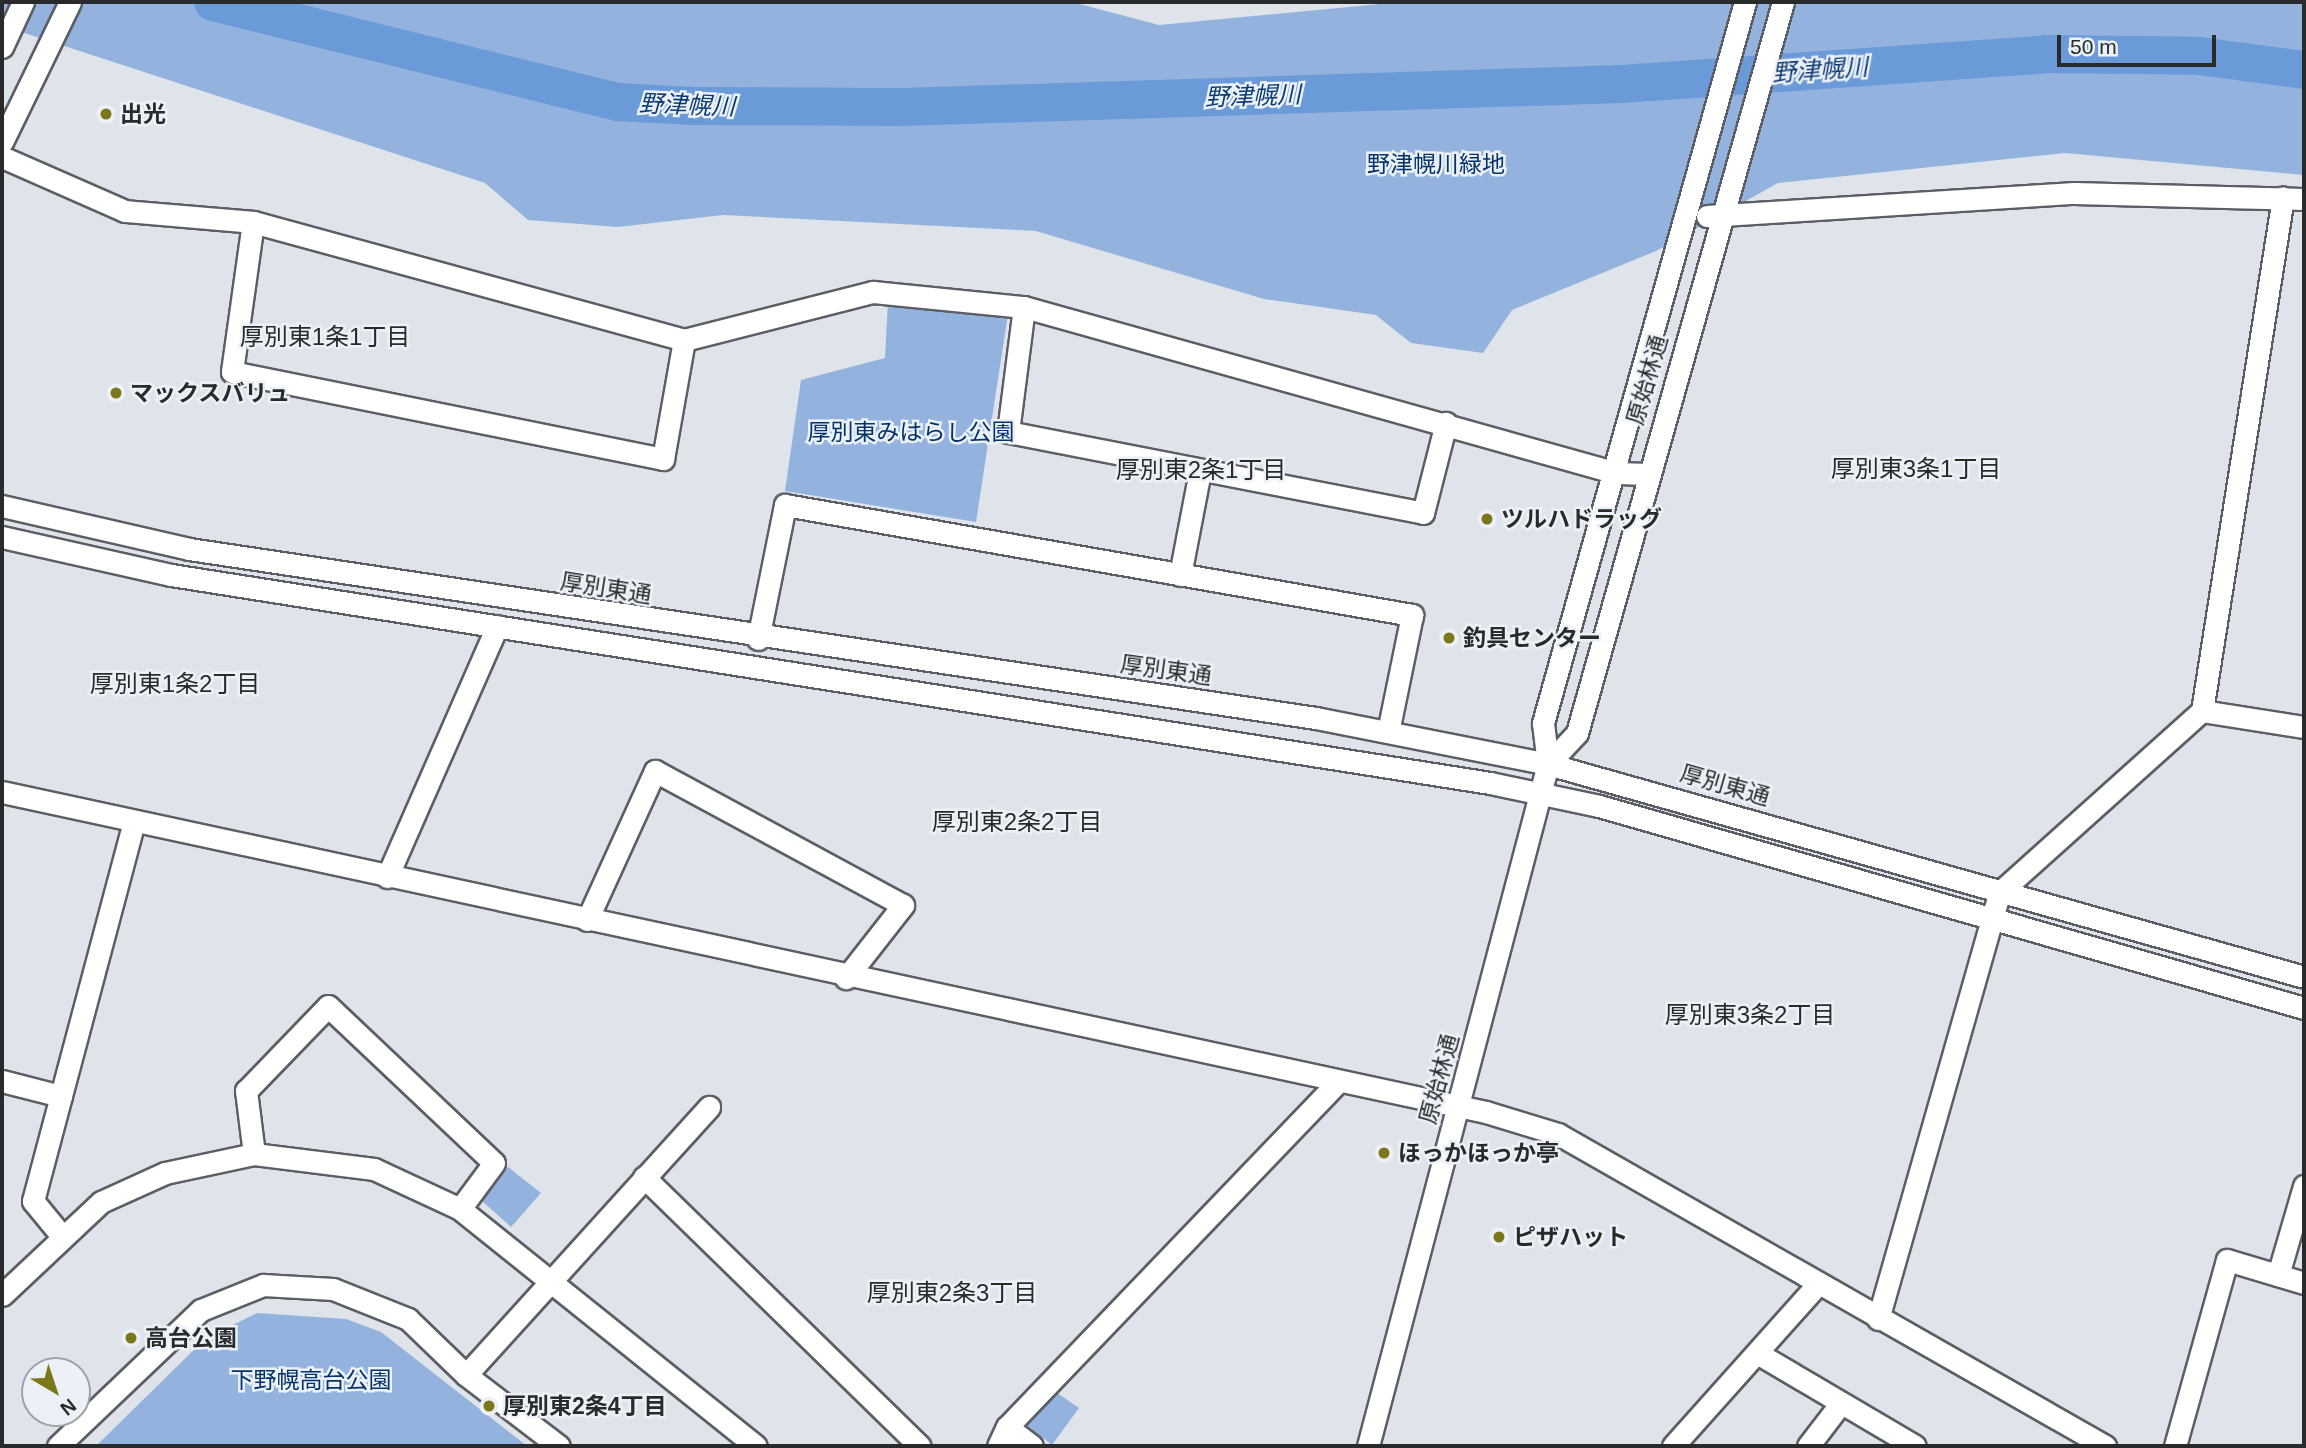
<!DOCTYPE html>
<html>
<head>
<meta charset="utf-8">
<style>
	body { margin:0 }
	#map { position:relative; width:2306px; height:1448px; overflow:hidden; background:#dfe4eb; font-family:Helvetica,"Noto Sans JP",sans-serif }
	div>[style] { position:absolute }
	.green>* { inset:0; background:#93b3de }
	.river>* { height:38px; margin:-19px; padding:0 19px; transform-origin:19px; border-radius:19px; background:#6b9ad8 }
	.roads { filter:drop-shadow(2px 0 #5b5f65) drop-shadow(-2px 0 #5b5f65) drop-shadow(0 2px #5b5f65) drop-shadow(0 -2px #5b5f65) }
	.minor>* { height:21px; margin:-10.5px; padding:0 10.5px; transform-origin:10.5px; border-radius:10.5px; background:#fff }
	.dots>* { width:19px; height:19px; translate:-50% -50%; box-sizing:border-box; border:4px solid #ecf1f8; border-radius:50% }
	span { translate:-50% -50%; white-space:nowrap; text-align:center; line-height:1.15; -webkit-text-stroke:5px #ecf1f8; paint-order:stroke }
	.poi-label { font-size:23px; color:#282a2c; font-weight:700 }
	.left { translate:0 -50%; text-align:left }
	.park-label { font-size:23px; color:#02336a }
	.street-label { font-size:23px; color:#282a2c }
	.water-label { font-size:24px; color:#0b3b73; font-style:italic }
	.neighbourhood-label { font-size:24px; color:#282a2c }
	.frame { position:absolute; inset:0; border:4px solid #282a2c; pointer-events:none }
	.north { position:absolute; left:21px; top:1357px; width:70px; height:70px; box-sizing:border-box; background:#ecf1f8; border:2px solid #9ea1a6; border-radius:50%; rotate:141deg; font-size:19px; font-weight:700; line-height:28px; text-align:center; color:#282a2c }
	.north::after { content:''; display:block; margin:auto; width:24px; height:32px; background:#7d771c; clip-path:polygon(50% 0,100% 100%,50% 72%,0 100%) }
	.scale { position:absolute; left:2057px; top:35px; width:159px; height:32px; box-sizing:border-box; border:4px solid #282a2c; border-top:0; padding-left:9px; font-size:21px; line-height:24px; white-space:nowrap; color:#282a2c; -webkit-text-stroke:5px #ecf1f8; paint-order:stroke }
</style>
</head>
<body>
<div id="map">
	<div class="green">
		<div style="clip-path:polygon(2px 2px,1072px 2px,1159px 25px,1401px 2px,2304px 2px,2304px 175px,2065px 153px,1778px 183px,1656px 251px,1512px 310px,1483px 353px,1411px 343px,1376px 315px,1264px 299px,1036px 231px,723px 215px,618px 227px,528px 220px,485px 183px,6px 27px,2px 35px)"></div>
		<div style="clip-path:polygon(888px 300px,1008px 314px,976px 522px,785px 491px,801px 380px,885px 358px)"></div>
		<div style="clip-path:polygon(508px 1167px,541px 1193px,511px 1227px,482px 1201px)"></div>
		<div style="clip-path:polygon(257px 1313px,346px 1319px,381px 1332px,527px 1446px,96px 1446px,205px 1339px)"></div>
		<div style="clip-path:polygon(1053px 1390px,1079px 1408px,1052px 1445px,1028px 1426px,1026px 1416px)"></div>
	</div>
	<div class="river">
		<div style="left:213px;top:2px;width:417px;rotate:13.9deg"></div>
		<div style="left:618px;top:102px;width:75px;rotate:3.1deg"></div>
		<div style="left:693px;top:106px;width:210px;rotate:0.3deg"></div>
		<div style="left:903px;top:107px;width:719px;rotate:-1.83deg"></div>
		<div style="left:1622px;top:84px;width:425px;rotate:-4deg"></div>
		<div style="left:2046px;top:54px;width:153px;rotate:0.7deg"></div>
		<div style="left:2199px;top:56px;width:106px;rotate:7.6deg"></div>
	</div>
	<div class="roads">
		<div class="minor">
			<div style="left:2px;top:47px;width:50px;rotate:-65deg"></div>
			<div style="left:2px;top:142px;width:156px;rotate:-64.1deg"></div>
			<div style="left:2px;top:157px;width:134px;rotate:23.7deg"></div>
			<div style="left:125px;top:211px;width:128px;rotate:4.9deg"></div>
			<div style="left:253px;top:222px;width:447px;rotate:15.3deg"></div>
			<div style="left:684px;top:340px;width:195px;rotate:-14.3deg"></div>
			<div style="left:873px;top:292px;width:152px;rotate:5.7deg"></div>
			<div style="left:1024px;top:307px;width:616px;rotate:15.64deg"></div>
			<div style="left:1617px;top:473px;width:31px;rotate:2deg"></div>
			<div style="left:1707px;top:216px;width:368px;rotate:-3.6deg"></div>
			<div style="left:2074px;top:193px;width:230px;rotate:1.5deg"></div>
			<div style="left:253px;top:222px;width:151px;rotate:98deg"></div>
			<div style="left:232px;top:372px;width:440px;rotate:11.4deg"></div>
			<div style="left:663px;top:459px;width:121px;rotate:-80deg"></div>
			<div style="left:1024px;top:307px;width:126px;rotate:97.3deg"></div>
			<div style="left:1008px;top:432px;width:423px;rotate:11deg"></div>
			<div style="left:1423px;top:513px;width:93px;rotate:-75.7deg"></div>
			<div style="left:2px;top:506px;width:192px;rotate:12.9deg"></div>
			<div style="left:189px;top:549px;width:1140px;rotate:8.53deg"></div>
			<div style="left:1316px;top:718px;width:237px;rotate:11.2deg"></div>
			<div style="left:1548px;top:764px;width:785px;rotate:15.73deg"></div>
			<div style="left:2px;top:537px;width:173px;rotate:12.7deg"></div>
			<div style="left:171px;top:575px;width:1335px;rotate:8.96deg"></div>
			<div style="left:1490px;top:783px;width:111px;rotate:11.9deg"></div>
			<div style="left:1599px;top:806px;width:733px;rotate:15.99deg"></div>
			<div style="left:1180px;top:575px;width:106px;rotate:-79.1deg"></div>
			<div style="left:758px;top:639px;width:137px;rotate:-78.6deg"></div>
			<div style="left:785px;top:505px;width:637px;rotate:9.95deg"></div>
			<div style="left:1412px;top:615px;width:119px;rotate:101.6deg"></div>
			<div style="left:2202px;top:711px;width:520px;rotate:-81.04deg"></div>
			<div style="left:1548px;top:764px;width:42px;rotate:-46.9deg"></div>
			<div style="left:1577px;top:733px;width:759px;rotate:-74.26deg"></div>
			<div style="left:2px;top:792px;width:1518px;rotate:12.17deg"></div>
			<div style="left:1486px;top:1112px;width:75px;rotate:17deg"></div>
			<div style="left:1558px;top:1134px;width:630px;rotate:29.7deg"></div>
			<div style="left:387px;top:877px;width:274px;rotate:-66.3deg"></div>
			<div style="left:587px;top:920px;width:164px;rotate:-65.5deg"></div>
			<div style="left:655px;top:771px;width:282px;rotate:28.4deg"></div>
			<div style="left:903px;top:905px;width:93px;rotate:128deg"></div>
			<div style="left:2px;top:1081px;width:61px;rotate:14.3deg"></div>
			<div style="left:254px;top:1154px;width:64px;rotate:-97.2deg"></div>
			<div style="left:246px;top:1091px;width:118px;rotate:-46deg"></div>
			<div style="left:328px;top:1006px;width:228px;rotate:43.4deg"></div>
			<div style="left:494px;top:1163px;width:57px;rotate:126.5deg"></div>
			<div style="left:644px;top:1177px;width:385px;rotate:44.3deg"></div>
			<div style="left:61px;top:1235px;width:44px;rotate:-129.5deg"></div>
			<div style="left:33px;top:1201px;width:393px;rotate:-75.1deg"></div>
			<div style="left:2278px;top:1275px;width:93px;rotate:-73.7deg"></div>
			<div style="left:2px;top:1295px;width:136px;rotate:-43.2deg"></div>
			<div style="left:101px;top:1202px;width:70px;rotate:-24.4deg"></div>
			<div style="left:165px;top:1173px;width:91px;rotate:-12.1deg"></div>
			<div style="left:254px;top:1154px;width:121px;rotate:7.1deg"></div>
			<div style="left:374px;top:1169px;width:95px;rotate:24.9deg"></div>
			<div style="left:460px;top:1209px;width:379px;rotate:38.7deg"></div>
			<div style="left:1878px;top:1319px;width:444px;rotate:-74.1deg"></div>
			<div style="left:2000px;top:892px;width:271px;rotate:-41.9deg"></div>
			<div style="left:2202px;top:711px;width:103px;rotate:8.9deg"></div>
			<div style="left:1757px;top:1353px;width:183px;rotate:30.5deg"></div>
			<div style="left:466px;top:1375px;width:362px;rotate:-47.8deg"></div>
			<div style="left:1007px;top:1427px;width:31px;rotate:37deg"></div>
			<div style="left:58px;top:1446px;width:197px;rotate:-43.6deg"></div>
			<div style="left:201px;top:1310px;width:67px;rotate:-22deg"></div>
			<div style="left:263px;top:1285px;width:70px;rotate:3.3deg"></div>
			<div style="left:333px;top:1289px;width:81px;rotate:21.8deg"></div>
			<div style="left:408px;top:1319px;width:81px;rotate:44deg"></div>
			<div style="left:466px;top:1375px;width:117px;rotate:37.4deg"></div>
			<div style="left:998px;top:1446px;width:21px;rotate:-65deg"></div>
			<div style="left:1007px;top:1427px;width:477px;rotate:-46.2deg"></div>
			<div style="left:1368px;top:1446px;width:705px;rotate:-75.22deg"></div>
			<div style="left:1548px;top:764px;width:41px;rotate:-97deg"></div>
			<div style="left:1543px;top:723px;width:749px;rotate:-74.35deg"></div>
			<div style="left:1673px;top:1446px;width:217px;rotate:-48.2deg"></div>
			<div style="left:1808px;top:1446px;width:54px;rotate:-52.5deg"></div>
			<div style="left:2175px;top:1446px;width:193px;rotate:-74.4deg"></div>
			<div style="left:2227px;top:1260px;width:80px;rotate:16.6deg"></div>
		</div>
	</div>
	<div class="dots">
		<div style="left:106px;top:114px;background:#7d771c"></div>
		<div style="left:116px;top:393px;background:#7d771c"></div>
		<div style="left:1487px;top:519px;background:#7d771c"></div>
		<div style="left:1449px;top:638px;background:#7d771c"></div>
		<div style="left:1384px;top:1153px;background:#7d771c"></div>
		<div style="left:1499px;top:1237px;background:#7d771c"></div>
		<div style="left:131px;top:1338px;background:#7d771c"></div>
		<div style="left:489px;top:1406px;background:#7d771c"></div>
	</div>
	<div class="poi-label">
		<span class="left" style="left:120px;top:114px">出光</span>
		<span class="left" style="left:130px;top:393px">マックスバリュ</span>
		<span class="left" style="left:1501px;top:519px">ツルハドラッグ</span>
		<span class="left" style="left:1463px;top:638px">釣具センター</span>
		<span class="left" style="left:1398px;top:1153px">ほっかほっか亭</span>
		<span class="left" style="left:1513px;top:1237px">ピザハット</span>
		<span class="left" style="left:145px;top:1338px">高台公園</span>
		<span class="left" style="left:503px;top:1406px">厚別東2条4丁目</span>
	</div>
	<div class="park-label">
		<span style="left:1436px;top:164px">野津幌川緑地</span>
		<span style="left:911px;top:432px">厚別東みはらし公園</span>
		<span style="left:311px;top:1380px">下野幌高台公園</span>
	</div>
	<div class="street-label">
		<span style="left:1647px;top:380px;rotate:-74deg">原始林通</span>
		<span style="left:606px;top:588px;rotate:9deg">厚別東通</span>
		<span style="left:1166px;top:670px;rotate:8deg">厚別東通</span>
		<span style="left:1725px;top:785px;rotate:16deg">厚別東通</span>
		<span style="left:1439px;top:1079px;rotate:-75deg">原始林通</span>
	</div>
	<div class="water-label">
		<span style="left:1820px;top:70px;rotate:-4deg">野津幌川</span>
		<span style="left:1253px;top:96px;rotate:-2deg">野津幌川</span>
		<span style="left:687px;top:105px;rotate:2deg">野津幌川</span>
	</div>
	<div class="neighbourhood-label">
		<span style="left:325px;top:337px">厚別東1条1丁目</span>
		<span style="left:1916px;top:469px">厚別東3条1丁目</span>
		<span style="left:1201px;top:470px">厚別東2条1丁目</span>
		<span style="left:175px;top:684px">厚別東1条2丁目</span>
		<span style="left:1017px;top:822px">厚別東2条2丁目</span>
		<span style="left:1750px;top:1015px">厚別東3条2丁目</span>
		<span style="left:952px;top:1293px">厚別東2条3丁目</span>
	</div>
	<div class="frame"></div>
	<div class="north">N</div>
	<div class="scale">50 m</div>
</div>
</body>
</html>
